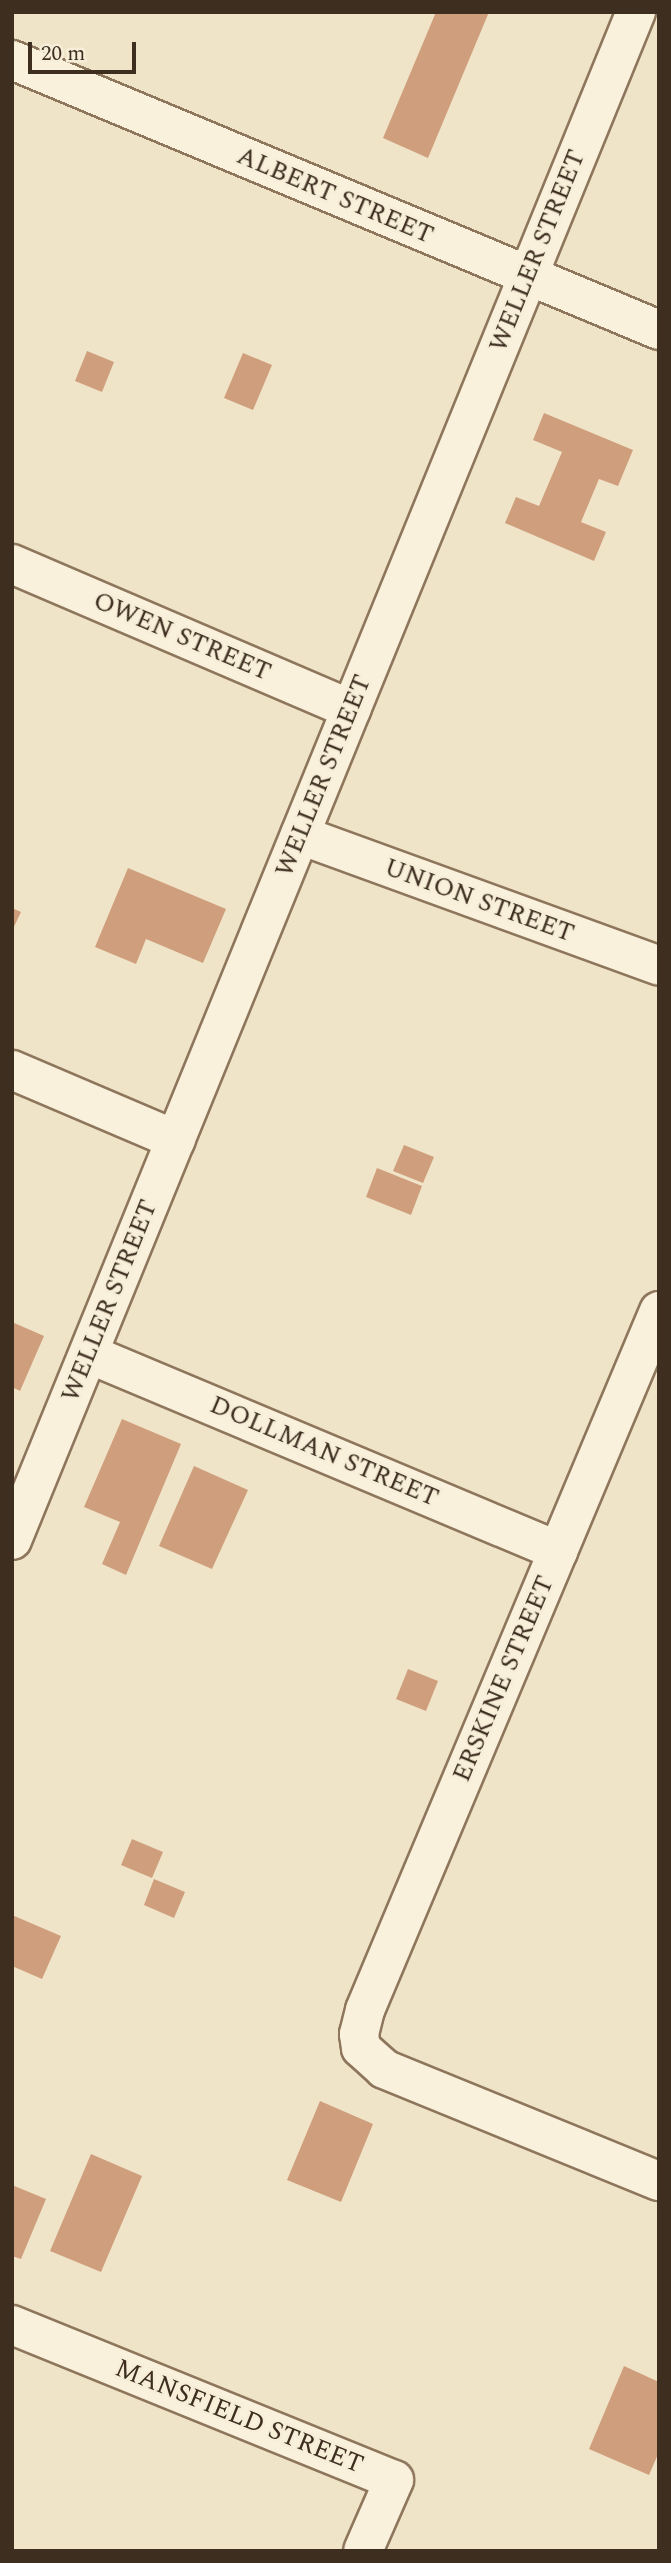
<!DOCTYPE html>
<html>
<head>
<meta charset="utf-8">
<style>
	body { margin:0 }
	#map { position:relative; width:671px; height:2563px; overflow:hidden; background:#f0e4c8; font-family:Spectral,serif }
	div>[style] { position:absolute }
	.building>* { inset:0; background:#cf9f7d }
	.roads { filter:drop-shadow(2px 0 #8d765c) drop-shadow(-2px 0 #8d765c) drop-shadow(0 2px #8d765c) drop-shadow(0 -2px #8d765c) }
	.minor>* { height:38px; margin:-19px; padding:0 19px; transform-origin:19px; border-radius:19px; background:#faf1dc }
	span { translate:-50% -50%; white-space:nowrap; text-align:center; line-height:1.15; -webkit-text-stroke:5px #f7eed8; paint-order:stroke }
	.street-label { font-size:26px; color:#3d2e20 }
	.frame { position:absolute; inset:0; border:14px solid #3d2e20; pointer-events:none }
	.scale { position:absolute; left:28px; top:42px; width:108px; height:32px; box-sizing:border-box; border:4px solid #3d2e20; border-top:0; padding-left:9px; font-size:21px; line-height:24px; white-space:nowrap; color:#3d2e20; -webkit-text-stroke:5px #f7eed8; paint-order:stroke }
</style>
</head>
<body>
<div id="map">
	<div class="building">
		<div style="clip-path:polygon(436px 12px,489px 12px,428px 158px,383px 138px)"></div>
		<div style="clip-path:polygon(87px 351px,114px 362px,102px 392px,75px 381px)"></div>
		<div style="clip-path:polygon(243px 353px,272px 365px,253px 410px,224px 398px)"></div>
		<div style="clip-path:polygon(544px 413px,633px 450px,618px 486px,599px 479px,581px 522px,606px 532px,594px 561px,505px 523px,516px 497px,539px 506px,562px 452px,533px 440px)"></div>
		<div style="clip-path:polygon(128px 868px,226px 909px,203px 963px,146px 939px,136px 964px,95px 947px)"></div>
		<div style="clip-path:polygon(12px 908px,21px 912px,12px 931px)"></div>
		<div style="clip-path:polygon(404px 1145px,434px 1157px,423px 1183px,393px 1171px)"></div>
		<div style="clip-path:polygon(377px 1168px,422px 1186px,411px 1215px,366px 1197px)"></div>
		<div style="clip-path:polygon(12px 1322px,44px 1336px,20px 1391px,12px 1387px)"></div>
		<div style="clip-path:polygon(122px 1419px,181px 1444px,126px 1575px,102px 1564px,120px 1522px,84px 1507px)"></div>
		<div style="clip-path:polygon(194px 1466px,248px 1490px,212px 1569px,159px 1546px)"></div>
		<div style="clip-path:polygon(408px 1669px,438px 1681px,426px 1711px,396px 1699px)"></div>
		<div style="clip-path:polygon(132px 1839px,163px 1852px,152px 1878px,121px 1865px)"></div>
		<div style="clip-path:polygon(154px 1879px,185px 1892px,174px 1918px,144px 1905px)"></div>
		<div style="clip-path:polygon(12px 1915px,61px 1936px,42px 1979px,12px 1966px)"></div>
		<div style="clip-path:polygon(320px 2101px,373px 2124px,341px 2202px,287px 2180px)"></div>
		<div style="clip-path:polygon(91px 2154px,142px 2176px,101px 2272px,50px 2251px)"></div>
		<div style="clip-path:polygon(12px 2185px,46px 2199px,21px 2259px,12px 2256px)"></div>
		<div style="clip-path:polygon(624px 2366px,659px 2382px,659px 2452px,649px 2475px,589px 2449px)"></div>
	</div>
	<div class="roads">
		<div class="minor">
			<div style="left:12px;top:60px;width:701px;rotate:22.65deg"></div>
			<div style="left:12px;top:564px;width:369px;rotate:23.2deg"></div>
			<div style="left:300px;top:835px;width:382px;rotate:20deg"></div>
			<div style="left:12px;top:1070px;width:178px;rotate:23.1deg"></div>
			<div style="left:659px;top:1311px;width:758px;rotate:112.81deg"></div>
			<div style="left:365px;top:2010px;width:25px;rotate:104deg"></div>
			<div style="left:359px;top:2034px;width:14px;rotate:82deg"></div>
			<div style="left:361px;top:2048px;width:31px;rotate:42deg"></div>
			<div style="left:384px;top:2069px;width:297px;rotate:22.2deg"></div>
			<div style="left:89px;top:1354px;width:509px;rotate:22.78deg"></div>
			<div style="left:12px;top:1540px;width:1651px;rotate:-67.79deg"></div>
			<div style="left:12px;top:2325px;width:412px;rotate:22.1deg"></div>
			<div style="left:394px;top:2480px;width:77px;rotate:113.6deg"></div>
		</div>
	</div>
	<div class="street-label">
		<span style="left:335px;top:196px;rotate:23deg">ALBERT STREET</span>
		<span style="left:538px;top:251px;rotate:-68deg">WELLER STREET</span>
		<span style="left:182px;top:637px;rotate:23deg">OWEN STREET</span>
		<span style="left:324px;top:776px;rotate:-68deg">WELLER STREET</span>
		<span style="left:479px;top:901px;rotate:20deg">UNION STREET</span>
		<span style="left:110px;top:1301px;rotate:-68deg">WELLER STREET</span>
		<span style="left:324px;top:1452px;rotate:23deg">DOLLMAN STREET</span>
		<span style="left:504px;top:1679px;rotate:-67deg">ERSKINE STREET</span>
		<span style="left:239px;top:2417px;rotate:22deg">MANSFIELD STREET</span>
	</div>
	<div class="frame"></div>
	<div class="scale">20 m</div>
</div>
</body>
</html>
